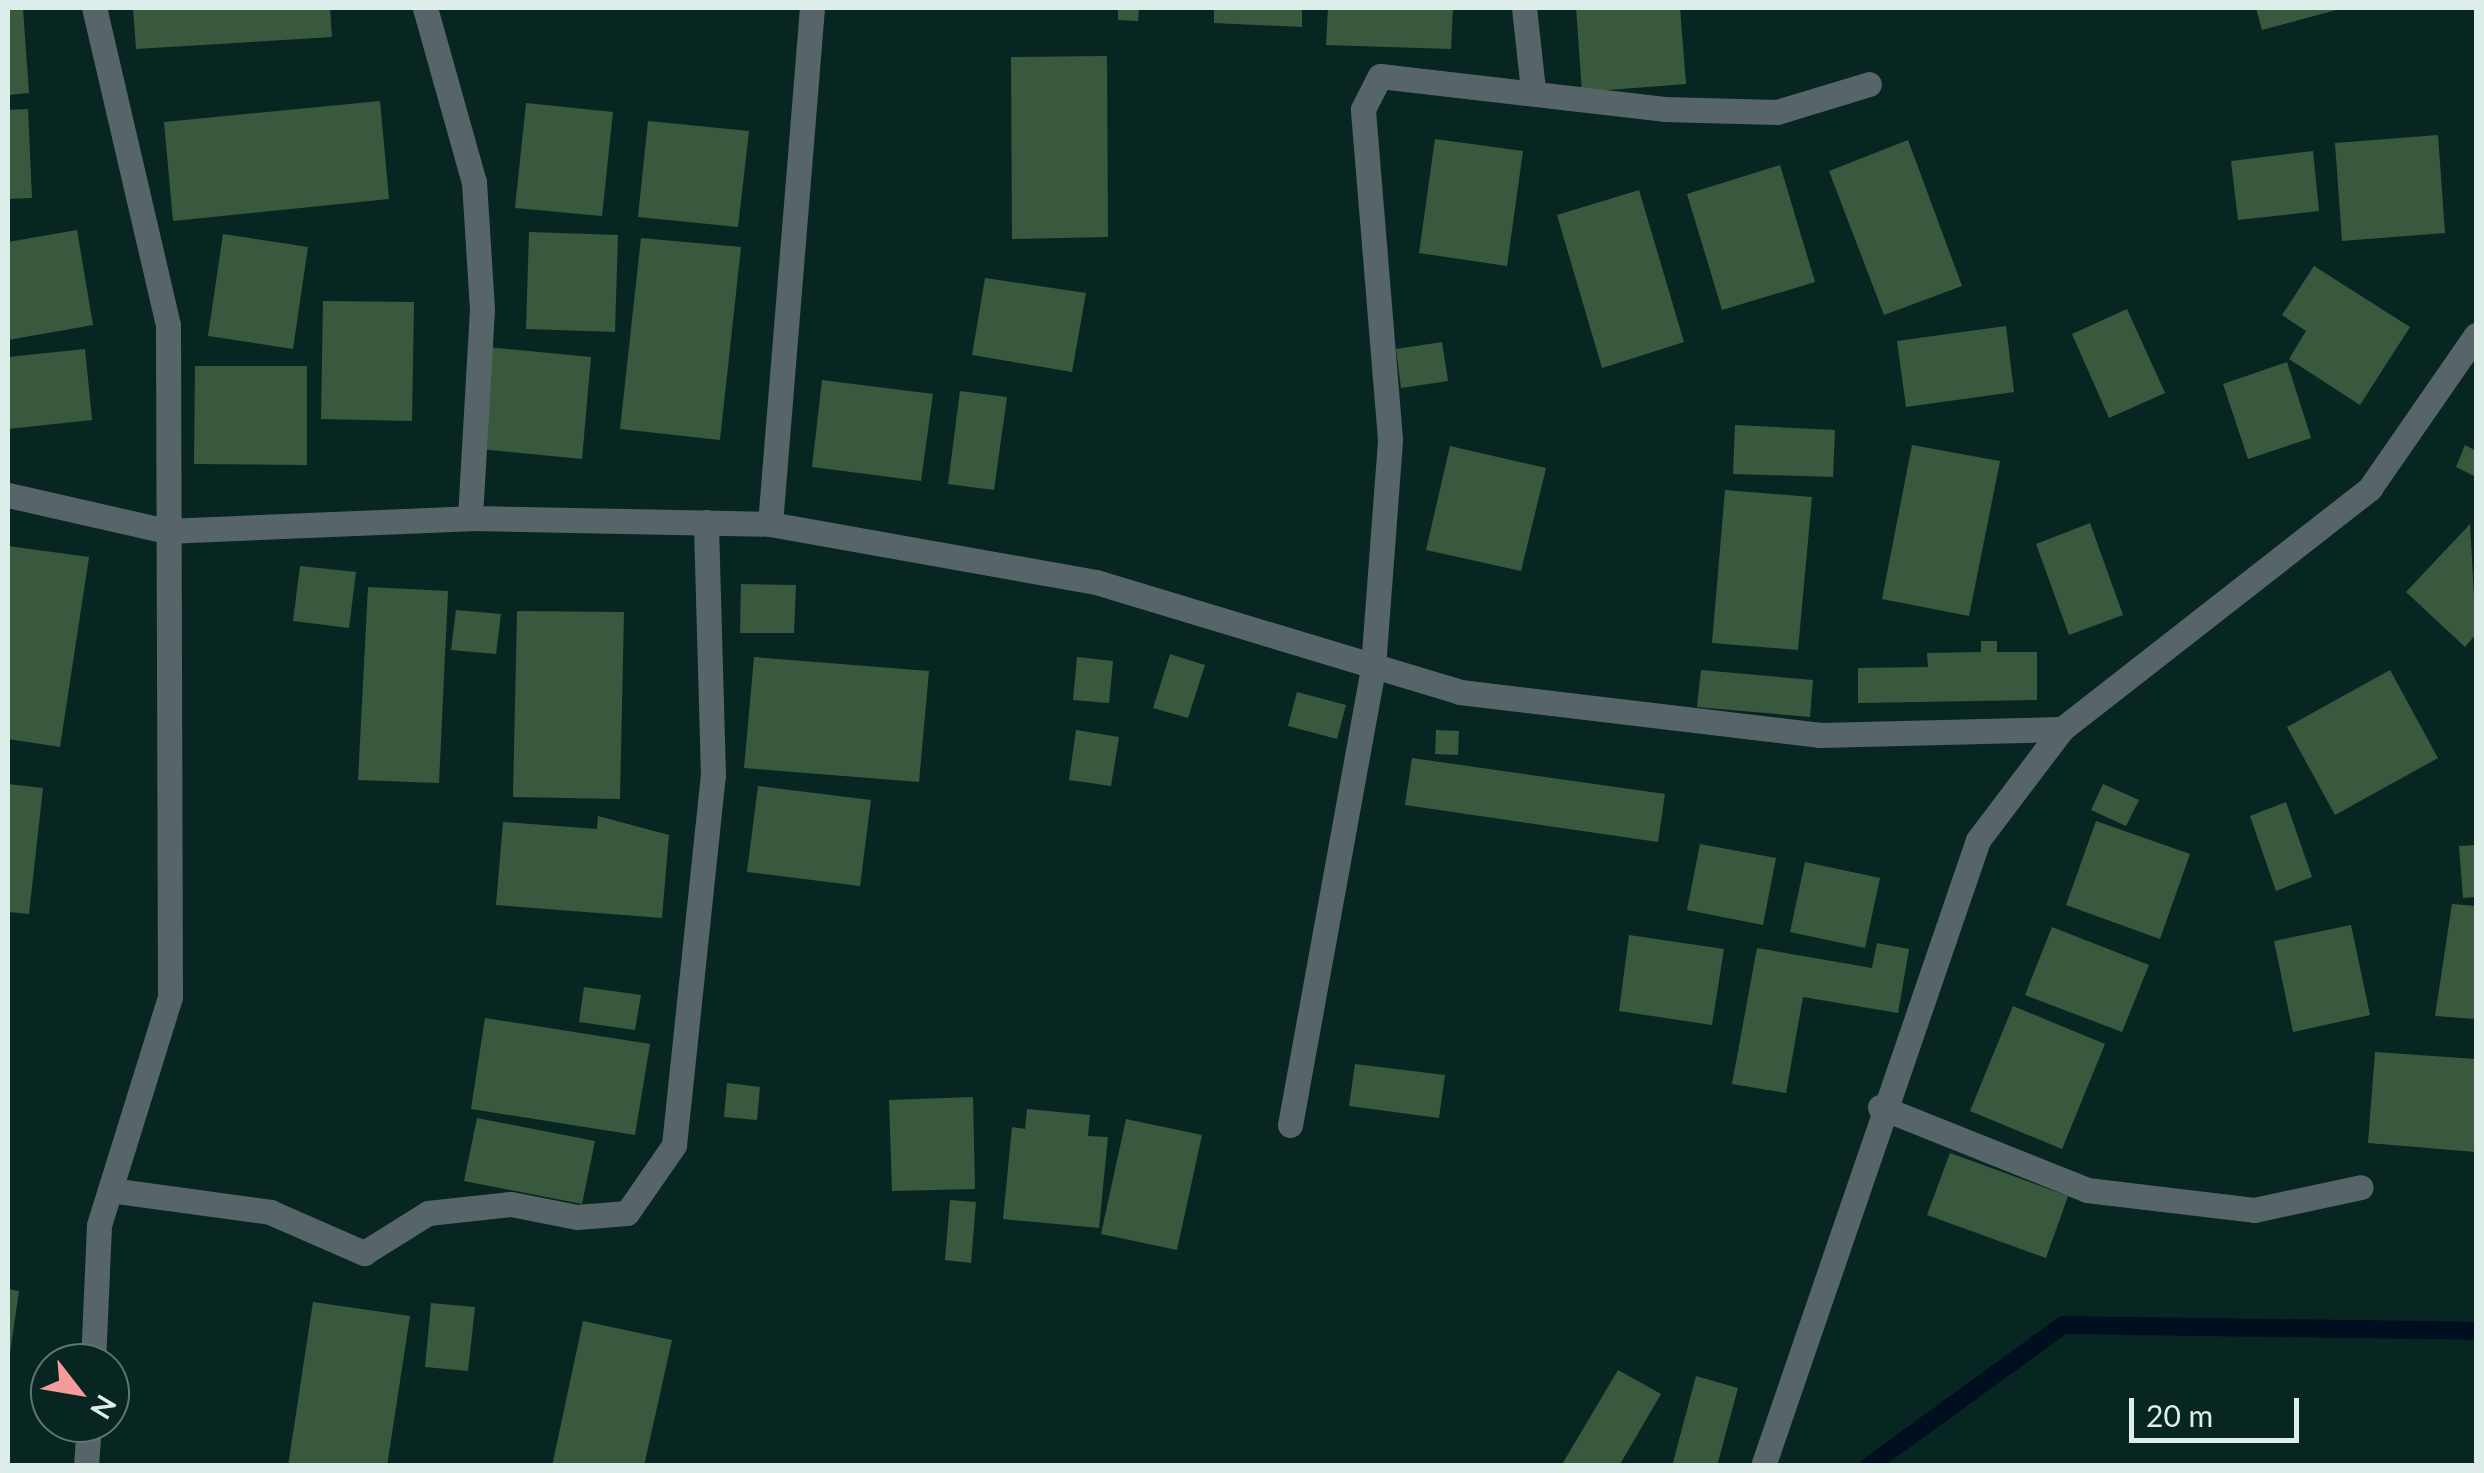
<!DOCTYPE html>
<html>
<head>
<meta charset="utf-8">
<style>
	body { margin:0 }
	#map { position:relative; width:2484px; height:1473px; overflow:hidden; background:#082621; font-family:Lato,sans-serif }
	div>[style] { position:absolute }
	.stream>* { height:18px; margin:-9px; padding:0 9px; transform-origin:9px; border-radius:9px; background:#000f20 }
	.building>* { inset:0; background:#39593e }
	.street>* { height:25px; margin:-12.5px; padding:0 12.5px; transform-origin:12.5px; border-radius:12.5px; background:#586568 }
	span { translate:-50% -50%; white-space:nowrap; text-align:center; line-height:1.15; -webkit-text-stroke:8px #082621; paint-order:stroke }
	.frame { position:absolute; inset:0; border:10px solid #ddeeea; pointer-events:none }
	.north { position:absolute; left:30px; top:1343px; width:100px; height:100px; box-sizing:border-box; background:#082621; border:2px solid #5d7671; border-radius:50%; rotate:121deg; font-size:28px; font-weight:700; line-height:40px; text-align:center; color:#ddeeea }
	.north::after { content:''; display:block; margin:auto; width:35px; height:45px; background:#f59b9b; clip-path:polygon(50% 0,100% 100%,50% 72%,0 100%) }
	.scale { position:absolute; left:2129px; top:1398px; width:170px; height:45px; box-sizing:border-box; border:5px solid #ddeeea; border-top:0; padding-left:12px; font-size:30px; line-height:35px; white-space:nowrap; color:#ddeeea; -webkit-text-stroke:8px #082621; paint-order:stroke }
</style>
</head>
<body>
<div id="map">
	<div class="stream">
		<div style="left:1869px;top:1466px;width:240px;rotate:-36deg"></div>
		<div style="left:2063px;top:1325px;width:413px;rotate:0.8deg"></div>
	</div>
	<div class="building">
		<div style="clip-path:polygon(8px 8px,23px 8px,29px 93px,8px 95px)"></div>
		<div style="clip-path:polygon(133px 8px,330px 8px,332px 37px,136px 49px)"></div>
		<div style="clip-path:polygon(1118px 8px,1139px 8px,1138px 21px,1118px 20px)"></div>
		<div style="clip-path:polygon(1214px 8px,1302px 8px,1302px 27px,1214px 23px)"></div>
		<div style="clip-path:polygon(1328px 8px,1453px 8px,1451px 49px,1326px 45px)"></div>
		<div style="clip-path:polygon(1576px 8px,1680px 8px,1686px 84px,1582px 92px)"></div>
		<div style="clip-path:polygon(2256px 8px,2340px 8px,2340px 9px,2262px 30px)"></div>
		<div style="clip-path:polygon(1107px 56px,1108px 237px,1012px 239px,1011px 57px)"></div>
		<div style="clip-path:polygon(380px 101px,389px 199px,173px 221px,164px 122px)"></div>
		<div style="clip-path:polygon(526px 103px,613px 112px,602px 216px,515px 208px)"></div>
		<div style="clip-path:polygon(28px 109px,32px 198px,8px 199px,8px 110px)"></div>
		<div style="clip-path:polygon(648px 121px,749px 131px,738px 227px,638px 217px)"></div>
		<div style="clip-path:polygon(2438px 135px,2445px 233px,2342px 241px,2335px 143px)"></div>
		<div style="clip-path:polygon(1435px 139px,1523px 151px,1507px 266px,1419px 253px)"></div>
		<div style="clip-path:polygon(1908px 140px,1962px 286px,1884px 315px,1829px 171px)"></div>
		<div style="clip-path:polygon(2313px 151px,2319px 211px,2238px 220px,2231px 161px)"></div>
		<div style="clip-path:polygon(1780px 165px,1815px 282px,1722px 310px,1687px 194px)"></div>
		<div style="clip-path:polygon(1639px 190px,1684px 342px,1602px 368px,1557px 215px)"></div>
		<div style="clip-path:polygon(77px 230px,93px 325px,8px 340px,8px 242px)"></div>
		<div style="clip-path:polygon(529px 232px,618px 235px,615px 332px,526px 329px)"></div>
		<div style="clip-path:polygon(223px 234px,308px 247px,293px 349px,208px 336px)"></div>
		<div style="clip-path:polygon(641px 238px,741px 247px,720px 440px,620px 429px)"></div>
		<div style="clip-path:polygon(2314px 266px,2410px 327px,2360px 405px,2289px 359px,2306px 331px,2282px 315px)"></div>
		<div style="clip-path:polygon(985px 278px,1086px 293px,1072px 372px,972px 355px)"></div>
		<div style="clip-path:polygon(323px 301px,414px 302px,412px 421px,321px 419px)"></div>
		<div style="clip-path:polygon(2127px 309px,2165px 393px,2109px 418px,2072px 334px)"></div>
		<div style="clip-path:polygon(2006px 326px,2014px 392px,1906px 407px,1897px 341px)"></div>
		<div style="clip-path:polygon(1442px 342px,1448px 381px,1401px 388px,1396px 349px)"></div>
		<div style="clip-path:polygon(487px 347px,591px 357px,582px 459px,479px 449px)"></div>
		<div style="clip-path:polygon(85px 349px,92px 420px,8px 429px,8px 357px)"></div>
		<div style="clip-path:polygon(2287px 362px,2311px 438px,2248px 459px,2223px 384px)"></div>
		<div style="clip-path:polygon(195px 366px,307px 366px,307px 465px,194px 464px)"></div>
		<div style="clip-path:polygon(822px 380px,933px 394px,921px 481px,812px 467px)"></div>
		<div style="clip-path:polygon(960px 391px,1007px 397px,994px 490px,948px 484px)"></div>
		<div style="clip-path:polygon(1735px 425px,1835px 430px,1833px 477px,1733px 474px)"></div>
		<div style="clip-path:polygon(1912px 445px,2000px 461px,1969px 616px,1882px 599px)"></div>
		<div style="clip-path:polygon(2465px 445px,2476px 451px,2476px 477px,2456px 467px)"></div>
		<div style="clip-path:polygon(1450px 446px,1546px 468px,1521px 571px,1426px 550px)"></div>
		<div style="clip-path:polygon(1725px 490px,1812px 497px,1798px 650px,1712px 643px)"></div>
		<div style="clip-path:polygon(2090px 523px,2123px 615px,2069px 635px,2036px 544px)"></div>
		<div style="clip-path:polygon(2470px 524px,2476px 634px,2465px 647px,2406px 592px)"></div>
		<div style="clip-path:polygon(8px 546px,89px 557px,60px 747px,8px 739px)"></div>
		<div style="clip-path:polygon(300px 566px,356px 572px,349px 628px,293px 621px)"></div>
		<div style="clip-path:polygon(741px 584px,796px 585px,794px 633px,740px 633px)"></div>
		<div style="clip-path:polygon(368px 587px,448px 591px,439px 783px,358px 780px)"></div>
		<div style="clip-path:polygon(456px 610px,501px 614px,496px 654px,451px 650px)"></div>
		<div style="clip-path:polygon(517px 611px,624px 612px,620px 799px,513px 797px)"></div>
		<div style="clip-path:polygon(1981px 641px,1997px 641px,1997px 652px,2037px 652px,2037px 700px,1858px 703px,1858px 668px,1928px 667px,1927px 653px,1981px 652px)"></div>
		<div style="clip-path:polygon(1170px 654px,1205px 665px,1188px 718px,1153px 708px)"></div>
		<div style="clip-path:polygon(754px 657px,929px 671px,919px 782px,744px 768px)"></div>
		<div style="clip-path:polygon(1077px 657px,1113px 661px,1109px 703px,1073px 700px)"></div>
		<div style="clip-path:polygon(1701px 670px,1813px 680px,1810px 717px,1697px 707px)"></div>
		<div style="clip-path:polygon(2390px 670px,2438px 758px,2335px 815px,2287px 727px)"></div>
		<div style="clip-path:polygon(1297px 692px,1346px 705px,1337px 739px,1288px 726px)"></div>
		<div style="clip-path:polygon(1076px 730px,1119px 737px,1111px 786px,1069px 780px)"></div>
		<div style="clip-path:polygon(1436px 730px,1459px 731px,1458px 755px,1435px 754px)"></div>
		<div style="clip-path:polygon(1412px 758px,1665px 794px,1658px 842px,1405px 805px)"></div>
		<div style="clip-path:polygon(8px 784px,43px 788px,29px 914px,8px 912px)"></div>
		<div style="clip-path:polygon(2103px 784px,2139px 800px,2126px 826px,2091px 810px)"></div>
		<div style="clip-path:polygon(758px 786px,871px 800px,860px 886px,747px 872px)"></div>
		<div style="clip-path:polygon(2286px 802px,2312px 877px,2276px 891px,2250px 816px)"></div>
		<div style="clip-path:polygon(598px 816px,669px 835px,662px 918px,496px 905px,503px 822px,597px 829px)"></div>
		<div style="clip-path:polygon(2096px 821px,2190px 854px,2160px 939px,2066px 905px)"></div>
		<div style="clip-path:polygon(1700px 844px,1776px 858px,1763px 925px,1687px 910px)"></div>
		<div style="clip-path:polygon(2476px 845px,2476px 897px,2463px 898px,2459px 846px)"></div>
		<div style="clip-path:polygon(1805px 862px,1880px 878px,1865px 948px,1790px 932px)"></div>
		<div style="clip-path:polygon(2452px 904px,2476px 906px,2476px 1019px,2435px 1016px)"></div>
		<div style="clip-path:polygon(2351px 925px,2370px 1015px,2293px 1032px,2274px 941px)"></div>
		<div style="clip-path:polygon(2052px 927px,2149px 965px,2122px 1032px,2025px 995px)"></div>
		<div style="clip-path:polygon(1629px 935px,1724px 949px,1712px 1025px,1619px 1011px)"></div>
		<div style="clip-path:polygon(1877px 943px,1909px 949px,1898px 1013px,1803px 997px,1786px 1093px,1732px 1084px,1757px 948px,1872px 968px)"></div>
		<div style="clip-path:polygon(584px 987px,641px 995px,635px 1030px,579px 1022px)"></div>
		<div style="clip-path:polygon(2013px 1006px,2105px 1044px,2062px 1149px,1970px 1111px)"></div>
		<div style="clip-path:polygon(485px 1018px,650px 1044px,635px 1135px,471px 1109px)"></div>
		<div style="clip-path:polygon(2375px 1052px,2476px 1059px,2476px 1152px,2368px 1143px)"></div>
		<div style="clip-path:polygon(1355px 1064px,1445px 1075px,1439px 1118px,1349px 1106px)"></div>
		<div style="clip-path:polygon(727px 1083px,760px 1087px,757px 1120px,724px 1117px)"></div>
		<div style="clip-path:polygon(973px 1097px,975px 1189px,892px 1191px,889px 1100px)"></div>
		<div style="clip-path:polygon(1027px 1109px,1090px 1115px,1088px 1136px,1108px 1137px,1099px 1228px,1003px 1219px,1012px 1127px,1025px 1129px)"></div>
		<div style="clip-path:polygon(477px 1118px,595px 1141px,582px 1204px,464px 1181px)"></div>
		<div style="clip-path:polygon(1126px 1119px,1202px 1135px,1177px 1250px,1101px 1234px)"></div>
		<div style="clip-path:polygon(1950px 1153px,2068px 1196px,2046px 1258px,1927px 1215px)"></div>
		<div style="clip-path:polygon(950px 1200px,976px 1202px,971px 1263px,945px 1260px)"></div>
		<div style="clip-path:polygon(8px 1289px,19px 1291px,10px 1353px,8px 1353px)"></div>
		<div style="clip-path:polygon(313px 1302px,410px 1316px,387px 1466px,288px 1466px)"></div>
		<div style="clip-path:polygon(431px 1303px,475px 1307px,468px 1371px,425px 1367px)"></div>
		<div style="clip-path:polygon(583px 1321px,672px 1340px,644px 1466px,552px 1466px)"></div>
		<div style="clip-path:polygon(1618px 1370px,1661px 1394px,1619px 1466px,1561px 1466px)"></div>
		<div style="clip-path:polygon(1696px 1376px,1738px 1388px,1717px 1466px,1672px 1466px)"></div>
	</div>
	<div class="street">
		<div style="left:425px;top:8px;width:181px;rotate:74.3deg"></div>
		<div style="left:474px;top:182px;width:127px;rotate:86.4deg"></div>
		<div style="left:482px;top:309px;width:209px;rotate:93.3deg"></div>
		<div style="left:1524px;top:8px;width:82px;rotate:83.7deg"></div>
		<div style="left:8px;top:495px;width:162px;rotate:12.8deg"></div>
		<div style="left:166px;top:531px;width:304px;rotate:-2.4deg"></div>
		<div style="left:470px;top:518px;width:300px;rotate:1.1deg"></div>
		<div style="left:770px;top:524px;width:331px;rotate:10.1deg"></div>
		<div style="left:1096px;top:582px;width:380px;rotate:16.8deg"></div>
		<div style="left:1460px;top:692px;width:363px;rotate:6.8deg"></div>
		<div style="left:1820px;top:735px;width:242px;rotate:-1.4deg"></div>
		<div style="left:770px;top:524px;width:518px;rotate:-85.35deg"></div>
		<div style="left:1880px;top:1107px;width:223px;rotate:21.8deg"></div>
		<div style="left:2087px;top:1190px;width:168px;rotate:6.8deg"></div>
		<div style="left:2254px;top:1210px;width:109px;rotate:-12.1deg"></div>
		<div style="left:1290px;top:1125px;width:465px;rotate:-79.7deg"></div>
		<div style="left:1373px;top:667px;width:229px;rotate:-85.7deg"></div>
		<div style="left:1390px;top:439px;width:331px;rotate:-94.7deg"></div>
		<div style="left:1363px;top:109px;width:37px;rotate:-63deg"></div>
		<div style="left:1380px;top:76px;width:286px;rotate:6.6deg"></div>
		<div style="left:1664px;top:109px;width:113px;rotate:1.5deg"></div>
		<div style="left:1777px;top:112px;width:96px;rotate:-16.9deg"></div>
		<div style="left:110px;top:1190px;width:162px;rotate:7.8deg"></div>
		<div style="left:270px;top:1212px;width:103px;rotate:23.6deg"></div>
		<div style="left:364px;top:1253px;width:75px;rotate:-32deg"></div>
		<div style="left:428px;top:1213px;width:83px;rotate:-6.2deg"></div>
		<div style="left:511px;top:1204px;width:67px;rotate:11.1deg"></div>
		<div style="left:577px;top:1217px;width:50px;rotate:-4.6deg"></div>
		<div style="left:627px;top:1213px;width:83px;rotate:-55.3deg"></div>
		<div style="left:674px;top:1145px;width:371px;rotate:-84deg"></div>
		<div style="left:713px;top:776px;width:254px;rotate:-91.6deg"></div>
		<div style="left:93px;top:1363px;width:138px;rotate:-87.5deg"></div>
		<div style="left:99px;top:1225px;width:239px;rotate:-72.7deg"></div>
		<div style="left:170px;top:997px;width:672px;rotate:-90.17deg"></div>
		<div style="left:168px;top:325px;width:326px;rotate:-103.1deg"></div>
		<div style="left:86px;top:1466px;width:43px;rotate:-86deg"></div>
		<div style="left:1763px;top:1466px;width:662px;rotate:-71.04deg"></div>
		<div style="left:1978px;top:840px;width:139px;rotate:-52.9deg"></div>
		<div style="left:2062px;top:729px;width:391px;rotate:-38deg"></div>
		<div style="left:2370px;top:488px;width:186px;rotate:-55.3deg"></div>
	</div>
	<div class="frame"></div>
	<div class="north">N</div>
	<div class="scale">20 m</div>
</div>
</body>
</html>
